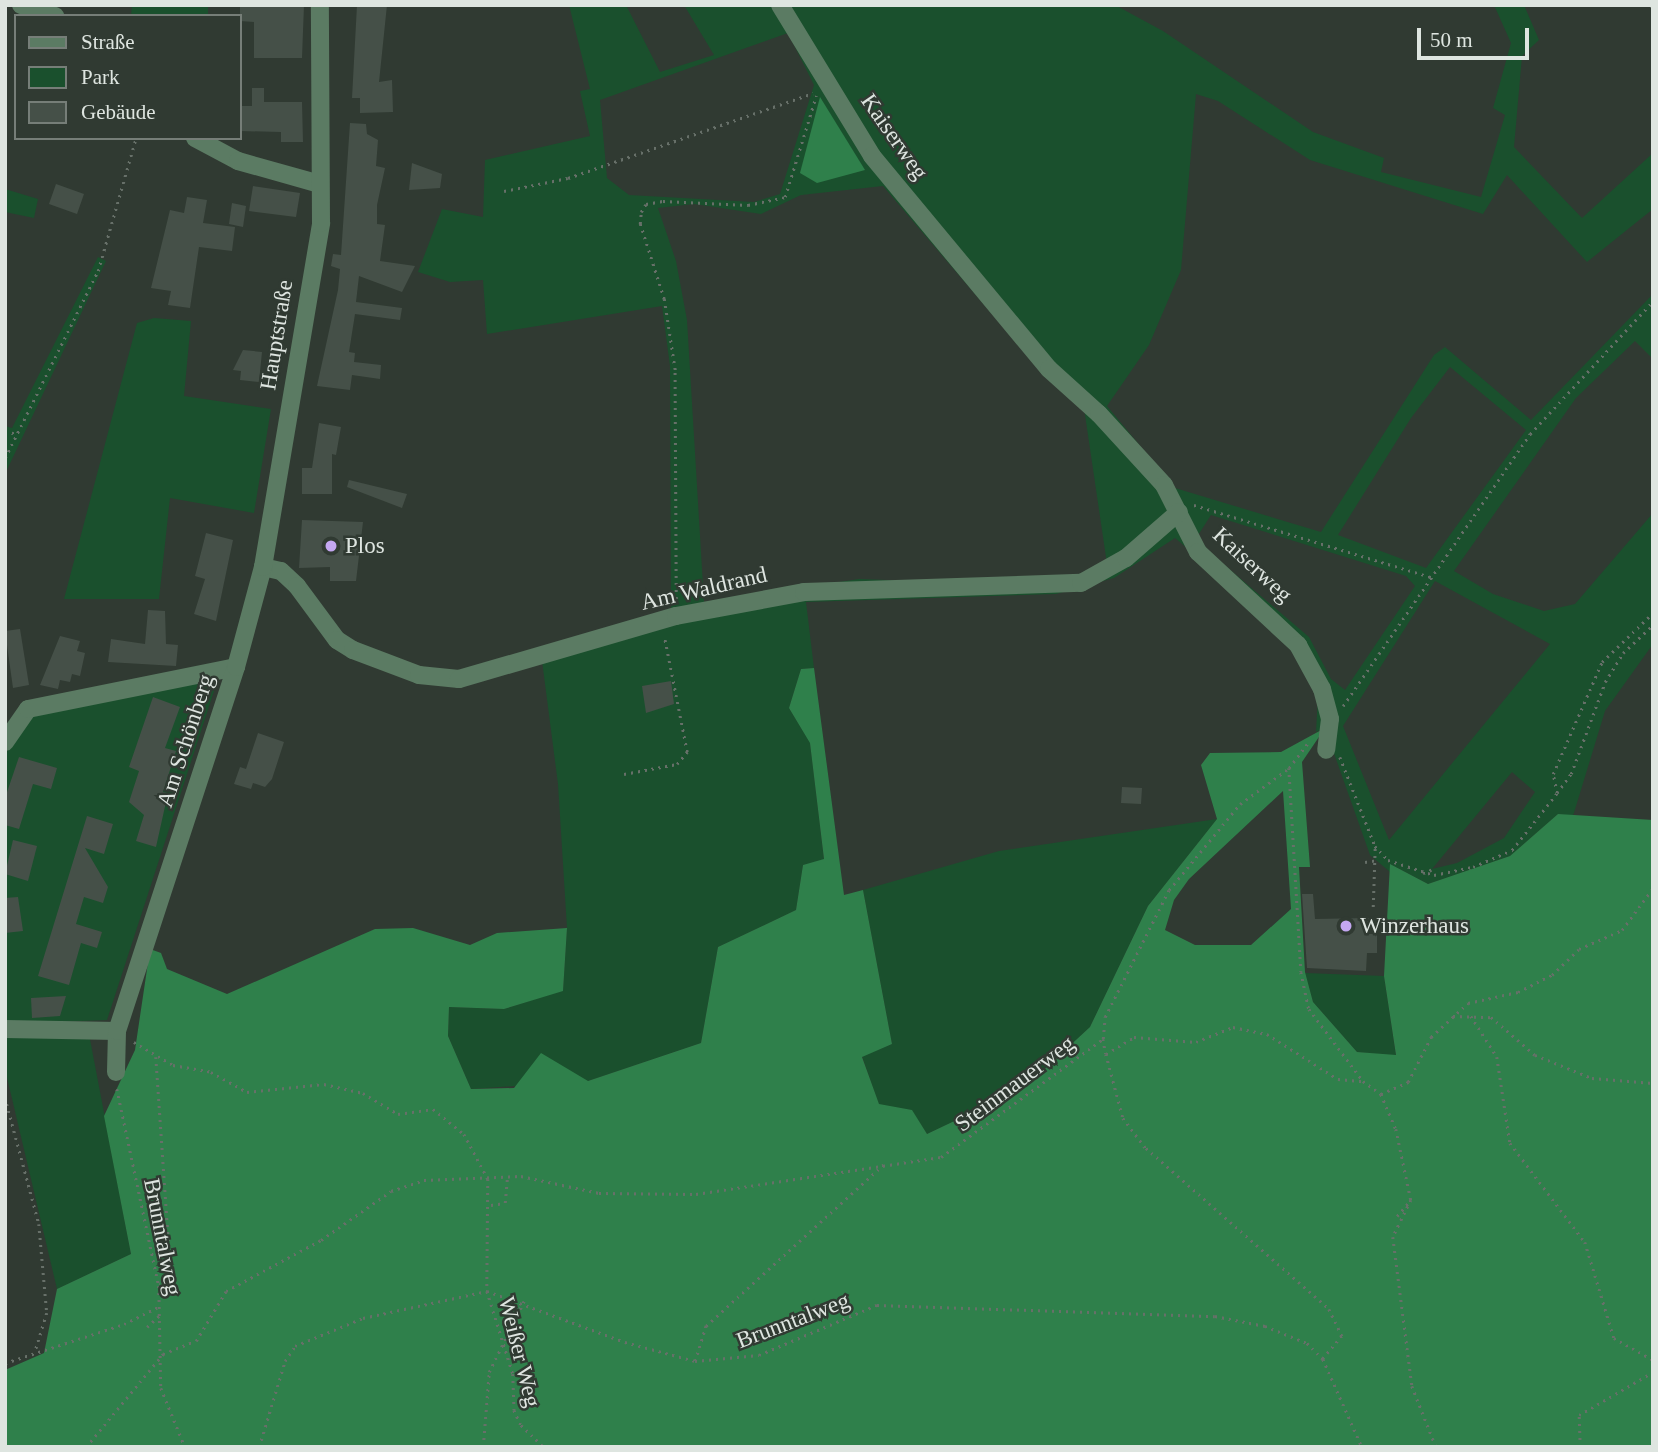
<!DOCTYPE html>
<html>
<head>
<meta charset="utf-8">
<style>
	body { margin:0 }
	#map { position:relative; width:1658px; height:1452px; overflow:hidden; background:#303a32; font-family:Georgia,serif }
	div>[style] { position:absolute }
	.green>* { inset:0; background:#1a502d }
	.forest>* { inset:0; background:#2f804b }
	.building>* { inset:0; background:#455048 }
	.path>* { height:2.5px; margin-top:-1.25px; transform-origin:0; background:repeating-linear-gradient(90deg,#677069 0 2px,transparent 0 7px) }
	.minor>* { height:18px; margin:-9px; padding:0 9px; transform-origin:9px; border-radius:9px; background:#5b7b63 }
	.dots>* { width:19px; height:19px; translate:-50% -50%; box-sizing:border-box; border:4px solid #303a32; border-radius:50% }
	span { translate:-50% -50%; white-space:nowrap; text-align:center; line-height:1.15; -webkit-text-stroke:5px #303a32; paint-order:stroke }
	.street-label { font-size:23px; color:#dee5e0 }
	.poi-label { font-size:23px; color:#dee5e0 }
	.left { translate:0 -50%; text-align:left }
	.frame { position:absolute; inset:0; border:7px solid #dee5e0; pointer-events:none }
	.legend { position:absolute; left:14px; top:14px; width:228px; height:126px; box-sizing:border-box; background:#303a32; border:2px solid #767e78; margin:0; padding:9px 12px; list-style:none; font-size:21px; color:#dee5e0 }
	.legend li { display:flex; align-items:center; gap:14px; height:35px }
	.legend b { width:35px; border:2px solid #767e78 }
	.scale { position:absolute; left:1417px; top:28px; width:112px; height:32px; box-sizing:border-box; border:4px solid #dee5e0; border-top:0; padding-left:9px; font-size:21px; line-height:24px; white-space:nowrap; color:#dee5e0; -webkit-text-stroke:5px #303a32; paint-order:stroke }
</style>
</head>
<body>
<div id="map">
	<div class="green">
		<div style="clip-path:polygon(132px 5px,208px 5px,208px 14px,131px 16px)"></div>
		<div style="clip-path:polygon(evenodd,569px 5px,626px 5px,660px 72px,714px 55px,684px 5px,1115px 5px,1163px 31px,1313px 132px,1384px 158px,1381px 172px,1481px 197px,1505px 115px,1493px 108px,1511px 43px,1494px 5px,1524px 5px,1539px 40px,1522px 56px,1514px 147px,1582px 218px,1653px 153px,1653px 209px,1587px 262px,1507px 175px,1483px 214px,1310px 160px,1218px 101px,1196px 94px,1181px 270px,1149px 345px,1107px 406px,1175px 488px,1321px 532px,1434px 355px,1445px 347px,1531px 420px,1653px 294px,1653px 359px,1635px 341px,1576px 398px,1454px 571px,1493px 594px,1544px 611px,1575px 604px,1653px 513px,1653px 644px,1605px 711px,1573px 816px,1558px 814px,1510px 856px,1428px 884px,1390px 864px,1390px 872px,1370px 855px,1325px 728px,1316px 732px,1318px 696px,1298px 658px,1253px 604px,1175px 538px,1114px 578px,1056px 594px,806px 602px,814px 668px,801px 669px,789px 708px,810px 742px,824px 860px,803px 865px,796px 910px,718px 947px,701px 1043px,588px 1081px,471px 1089px,448px 1036px,449px 1007px,504px 1009px,563px 990px,567px 928px,558px 784px,541px 653px,671px 615px,670px 366px,662px 306px,487px 334px,483px 280px,450px 282px,418px 272px,442px 209px,483px 217px,485px 160px,590px 136px,580px 91px,590px 89px,569px 5px,788px 33px,814px 85px,780px 194px,754px 202px,629px 195px,607px 178px,600px 100px,788px 33px,569px 5px,883px 186px,1027px 355px,1084px 408px,1107px 564px,1083px 575px,1000px 584px,859px 579px,704px 602px,687px 320px,676px 261px,658px 208px,694px 204px,761px 214px,801px 195px,883px 186px,569px 5px,1450px 367px,1526px 430px,1426px 568px,1338px 535px,1411px 418px,1450px 367px,569px 5px,1211px 515px,1406px 576px,1415px 586px,1345px 690px,1331px 679px,1309px 637px,1195px 540px,1211px 515px,569px 5px,1435px 581px,1550px 644px,1389px 840px,1343px 726px,1435px 581px,569px 5px,1512px 772px,1535px 792px,1504px 838px,1457px 863px,1432px 869px,1512px 772px)"></div>
		<div style="clip-path:polygon(5px 189px,38px 199px,34px 218px,5px 212px)"></div>
		<div style="clip-path:polygon(98px 257px,106px 261px,5px 474px,5px 426px,12px 428px)"></div>
		<div style="clip-path:polygon(154px 318px,191px 321px,184px 396px,271px 409px,254px 513px,170px 498px,159px 599px,64px 599px,137px 323px)"></div>
		<div style="clip-path:polygon(214px 676px,215px 688px,107px 1020px,6px 1024px,5px 756px,10px 745px,29px 714px)"></div>
		<div style="clip-path:polygon(1217px 819px,1148px 906px,1090px 1027px,1024px 1088px,927px 1134px,911px 1110px,879px 1105px,862px 1056px,892px 1044px,863px 890px,999px 851px)"></div>
		<div style="clip-path:polygon(1305px 973px,1384px 976px,1396px 1056px,1357px 1052px,1313px 1002px)"></div>
		<div style="clip-path:polygon(89px 1034px,131px 1254px,57px 1289px,5px 1069px,5px 1036px)"></div>
	</div>
	<div class="forest">
		<div style="clip-path:polygon(820px 97px,865px 170px,817px 183px,800px 173px)"></div>
		<div style="clip-path:polygon(evenodd,814px 668px,844px 895px,863px 890px,892px 1044px,862px 1057px,879px 1104px,912px 1110px,927px 1134px,1024px 1088px,1090px 1027px,1148px 906px,1217px 819px,1201px 765px,1210px 753px,1281px 752px,1325px 728px,1302px 762px,1310px 867px,1299px 867px,1305px 972px,1313px 1002px,1357px 1052px,1396px 1055px,1384px 976px,1390px 864px,1428px 884px,1510px 856px,1558px 814px,1653px 820px,1653px 1447px,5px 1447px,5px 1370px,44px 1353px,57px 1289px,131px 1254px,104px 1116px,135px 1050px,150px 949px,161px 953px,167px 969px,227px 994px,375px 929px,413px 928px,470px 945px,497px 933px,567px 928px,563px 991px,504px 1009px,449px 1007px,448px 1036px,471px 1089px,514px 1088px,541px 1053px,588px 1081px,701px 1043px,718px 947px,796px 910px,803px 865px,824px 859px,810px 743px,789px 708px,801px 669px,814px 668px,1283px 791px,1291px 909px,1251px 945px,1195px 945px,1165px 930px,1174px 900px,1189px 879px,1283px 791px)"></div>
	</div>
	<div class="building">
		<div style="clip-path:polygon(240px 5px,304px 5px,302px 58px,254px 58px,254px 22px,240px 21px)"></div>
		<div style="clip-path:polygon(357px 5px,387px 5px,379px 82px,392px 80px,393px 112px,360px 113px,360px 98px,352px 98px)"></div>
		<div style="clip-path:polygon(252px 88px,264px 88px,264px 102px,302px 102px,303px 142px,281px 142px,281px 132px,240px 131px,240px 106px,252px 106px)"></div>
		<div style="clip-path:polygon(350px 123px,366px 124px,367px 134px,378px 140px,376px 166px,385px 168px,377px 205px,377px 224px,385px 225px,380px 261px,415px 266px,402px 292px,359px 276px,356px 302px,402px 308px,400px 320px,355px 314px,349px 352px,355px 353px,354px 362px,381px 365px,380px 379px,352px 375px,350px 390px,317px 386px,338px 290px,340px 269px,331px 266px,333px 254px,341px 255px)"></div>
		<div style="clip-path:polygon(412px 163px,442px 174px,440px 188px,409px 190px)"></div>
		<div style="clip-path:polygon(56px 184px,84px 194px,77px 214px,49px 204px)"></div>
		<div style="clip-path:polygon(253px 186px,300px 193px,296px 217px,249px 211px)"></div>
		<div style="clip-path:polygon(187px 197px,207px 200px,203px 223px,235px 227px,232px 251px,199px 247px,190px 308px,168px 305px,171px 291px,151px 288px,170px 210px,184px 213px)"></div>
		<div style="clip-path:polygon(232px 203px,246px 206px,243px 227px,229px 224px)"></div>
		<div style="clip-path:polygon(243px 350px,262px 352px,259px 382px,240px 380px,241px 371px,233px 370px)"></div>
		<div style="clip-path:polygon(319px 423px,341px 427px,336px 455px,332px 454px,332px 494px,302px 494px,302px 468px,312px 468px)"></div>
		<div style="clip-path:polygon(349px 480px,407px 494px,402px 508px,347px 487px)"></div>
		<div style="clip-path:polygon(302px 520px,363px 522px,356px 581px,330px 581px,330px 567px,299px 568px)"></div>
		<div style="clip-path:polygon(206px 533px,233px 540px,216px 621px,194px 614px,205px 579px,195px 576px)"></div>
		<div style="clip-path:polygon(148px 610px,165px 611px,166px 644px,178px 645px,176px 666px,108px 662px,111px 639px,145px 644px)"></div>
		<div style="clip-path:polygon(20px 629px,29px 685px,13px 688px,5px 631px)"></div>
		<div style="clip-path:polygon(60px 636px,80px 641px,77px 651px,85px 653px,80px 676px,72px 674px,70px 682px,60px 680px,58px 689px,40px 685px)"></div>
		<div style="clip-path:polygon(671px 681px,674px 704px,646px 713px,642px 686px)"></div>
		<div style="clip-path:polygon(153px 697px,180px 707px,165px 748px,176px 751px,163px 792px,168px 793px,156px 847px,136px 841px,144px 815px,129px 802px,139px 771px,129px 767px)"></div>
		<div style="clip-path:polygon(258px 733px,284px 742px,272px 779px,265px 787px,253px 783px,251px 789px,234px 784px,240px 767px,246px 769px)"></div>
		<div style="clip-path:polygon(19px 757px,57px 768px,51px 789px,33px 784px,19px 829px,5px 825px,5px 798px)"></div>
		<div style="clip-path:polygon(1122px 787px,1142px 788px,1141px 804px,1121px 803px)"></div>
		<div style="clip-path:polygon(87px 816px,113px 824px,104px 854px,85px 848px,108px 887px,103px 903px,84px 897px,76px 924px,102px 932px,97px 948px,81px 943px,69px 985px,38px 976px)"></div>
		<div style="clip-path:polygon(13px 840px,37px 846px,28px 881px,5px 874px)"></div>
		<div style="clip-path:polygon(1302px 894px,1313px 894px,1315px 919px,1369px 918px,1369px 934px,1377px 934px,1377px 953px,1367px 953px,1366px 971px,1307px 968px)"></div>
		<div style="clip-path:polygon(18px 897px,23px 931px,5px 933px,5px 898px)"></div>
		<div style="clip-path:polygon(66px 996px,60px 1016px,32px 1018px,31px 998px)"></div>
	</div>
	<div class="path">
		<div style="left:1651px;top:5px;width:4px;rotate:63deg"></div>
		<div style="left:504px;top:191px;width:65px;rotate:-11.5deg"></div>
		<div style="left:568px;top:178px;width:259px;rotate:-19.1deg"></div>
		<div style="left:5px;top:431px;width:12px;rotate:14deg"></div>
		<div style="left:5px;top:458px;width:209px;rotate:-63.6deg"></div>
		<div style="left:98px;top:271px;width:138px;rotate:-74.1deg"></div>
		<div style="left:1194px;top:505px;width:248px;rotate:16.9deg"></div>
		<div style="left:676px;top:599px;width:229px;rotate:-90.3deg"></div>
		<div style="left:675px;top:370px;width:72px;rotate:-98.8deg"></div>
		<div style="left:664px;top:299px;width:79px;rotate:-107.7deg"></div>
		<div style="left:640px;top:224px;width:12px;rotate:-85deg"></div>
		<div style="left:641px;top:212px;width:9px;rotate:-58deg"></div>
		<div style="left:646px;top:204px;width:17px;rotate:-10deg"></div>
		<div style="left:663px;top:201px;width:85px;rotate:2.7deg"></div>
		<div style="left:748px;top:205px;width:38px;rotate:-12deg"></div>
		<div style="left:785px;top:197px;width:106px;rotate:-72.9deg"></div>
		<div style="left:1343px;top:706px;width:330px;rotate:-55.5deg"></div>
		<div style="left:1530px;top:434px;width:181px;rotate:-47.2deg"></div>
		<div style="left:1340px;top:757px;width:96px;rotate:68.5deg"></div>
		<div style="left:1375px;top:846px;width:19px;rotate:47deg"></div>
		<div style="left:1388px;top:860px;width:48px;rotate:18.1deg"></div>
		<div style="left:1434px;top:875px;width:40px;rotate:-12deg"></div>
		<div style="left:1473px;top:867px;width:43px;rotate:-23.6deg"></div>
		<div style="left:1512px;top:850px;width:73px;rotate:-51.7deg"></div>
		<div style="left:1557px;top:793px;width:24px;rotate:-54deg"></div>
		<div style="left:1571px;top:774px;width:98px;rotate:-69.7deg"></div>
		<div style="left:1605px;top:682px;width:34px;rotate:-58deg"></div>
		<div style="left:1623px;top:653px;width:41px;rotate:-43deg"></div>
		<div style="left:1289px;top:768px;width:204px;rotate:86.6deg"></div>
		<div style="left:1301px;top:972px;width:38px;rotate:78deg"></div>
		<div style="left:1309px;top:1009px;width:90px;rotate:53.1deg"></div>
		<div style="left:624px;top:774px;width:54px;rotate:-10.7deg"></div>
		<div style="left:677px;top:764px;width:16px;rotate:-50deg"></div>
		<div style="left:687px;top:752px;width:118px;rotate:-101.2deg"></div>
		<div style="left:1557px;top:793px;width:19px;rotate:-102deg"></div>
		<div style="left:1553px;top:774px;width:122px;rotate:-66.4deg"></div>
		<div style="left:1602px;top:662px;width:71px;rotate:-43.9deg"></div>
		<div style="left:1365px;top:862px;width:12px;rotate:-9deg"></div>
		<div style="left:1423px;top:873px;width:9px;rotate:-21deg"></div>
		<div style="left:1373px;top:907px;width:61px;rotate:-88.1deg"></div>
		<div style="left:1453px;top:1016px;width:38px;rotate:2deg"></div>
		<div style="left:1491px;top:1017px;width:58px;rotate:40.8deg"></div>
		<div style="left:1535px;top:1055px;width:61px;rotate:22deg"></div>
		<div style="left:1592px;top:1078px;width:61px;rotate:4.7deg"></div>
		<div style="left:1471px;top:1016px;width:49px;rotate:57.6deg"></div>
		<div style="left:1497px;top:1057px;width:87px;rotate:81.4deg"></div>
		<div style="left:1510px;top:1143px;width:124px;rotate:52.9deg"></div>
		<div style="left:1585px;top:1242px;width:100px;rotate:73.2deg"></div>
		<div style="left:1614px;top:1338px;width:45px;rotate:29.4deg"></div>
		<div style="left:1103px;top:1039px;width:22px;rotate:-85deg"></div>
		<div style="left:1105px;top:1017px;width:142px;rotate:-63.3deg"></div>
		<div style="left:1169px;top:890px;width:112px;rotate:-50.5deg"></div>
		<div style="left:1240px;top:804px;width:61px;rotate:-36.3deg"></div>
		<div style="left:1289px;top:768px;width:34px;rotate:-53deg"></div>
		<div style="left:134px;top:1042px;width:45px;rotate:30.5deg"></div>
		<div style="left:173px;top:1065px;width:39px;rotate:10deg"></div>
		<div style="left:211px;top:1072px;width:41px;rotate:29.1deg"></div>
		<div style="left:247px;top:1092px;width:77px;rotate:-5.9deg"></div>
		<div style="left:324px;top:1084px;width:40px;rotate:13deg"></div>
		<div style="left:363px;top:1093px;width:41px;rotate:31deg"></div>
		<div style="left:398px;top:1114px;width:35px;rotate:-8deg"></div>
		<div style="left:433px;top:1109px;width:40px;rotate:39deg"></div>
		<div style="left:464px;top:1134px;width:51px;rotate:61.9deg"></div>
		<div style="left:488px;top:1179px;width:112px;rotate:90.5deg"></div>
		<div style="left:487px;top:1291px;width:87px;rotate:72.6deg"></div>
		<div style="left:513px;top:1374px;width:36px;rotate:88deg"></div>
		<div style="left:514px;top:1410px;width:17px;rotate:65deg"></div>
		<div style="left:521px;top:1425px;width:32px;rotate:44deg"></div>
		<div style="left:1106px;top:1054px;width:66px;rotate:75.1deg"></div>
		<div style="left:1123px;top:1118px;width:38px;rotate:53deg"></div>
		<div style="left:1146px;top:1148px;width:244px;rotate:41.3deg"></div>
		<div style="left:1329px;top:1309px;width:30px;rotate:64deg"></div>
		<div style="left:1342px;top:1336px;width:30px;rotate:130deg"></div>
		<div style="left:156px;top:1057px;width:219px;rotate:86.1deg"></div>
		<div style="left:171px;top:1275px;width:15px;rotate:138deg"></div>
		<div style="left:117px;top:1089px;width:201px;rotate:78deg"></div>
		<div style="left:159px;top:1286px;width:102px;rotate:88.9deg"></div>
		<div style="left:161px;top:1388px;width:64px;rotate:67.9deg"></div>
		<div style="left:1381px;top:1094px;width:30px;rotate:-24deg"></div>
		<div style="left:1408px;top:1082px;width:51px;rotate:-62.9deg"></div>
		<div style="left:1431px;top:1037px;width:50px;rotate:-42.6deg"></div>
		<div style="left:1468px;top:1003px;width:51px;rotate:-12.4deg"></div>
		<div style="left:1518px;top:992px;width:38px;rotate:-27deg"></div>
		<div style="left:1552px;top:975px;width:37px;rotate:-44deg"></div>
		<div style="left:1579px;top:949px;width:47px;rotate:-23.8deg"></div>
		<div style="left:1622px;top:930px;width:52px;rotate:-53.6deg"></div>
		<div style="left:5px;top:1097px;width:131px;rotate:75deg"></div>
		<div style="left:39px;top:1224px;width:89px;rotate:84.9deg"></div>
		<div style="left:47px;top:1313px;width:38px;rotate:107deg"></div>
		<div style="left:491px;top:1205px;width:14px;rotate:-8deg"></div>
		<div style="left:505px;top:1203px;width:25px;rotate:-85deg"></div>
		<div style="left:1397px;top:1216px;width:18px;rotate:-49deg"></div>
		<div style="left:147px;top:1327px;width:19px;rotate:-43deg"></div>
		<div style="left:695px;top:1361px;width:37px;rotate:-73deg"></div>
		<div style="left:706px;top:1326px;width:242px;rotate:-42.3deg"></div>
		<div style="left:5px;top:1363px;width:125px;rotate:-18.1deg"></div>
		<div style="left:124px;top:1324px;width:40px;rotate:-26.6deg"></div>
		<div style="left:86px;top:1447px;width:121px;rotate:-50.4deg"></div>
		<div style="left:163px;top:1354px;width:35px;rotate:-22deg"></div>
		<div style="left:196px;top:1341px;width:58px;rotate:-59deg"></div>
		<div style="left:226px;top:1291px;width:108px;rotate:-28.2deg"></div>
		<div style="left:321px;top:1240px;width:85px;rotate:-35deg"></div>
		<div style="left:391px;top:1191px;width:35px;rotate:-18deg"></div>
		<div style="left:424px;top:1180px;width:97px;rotate:-2.4deg"></div>
		<div style="left:521px;top:1176px;width:80px;rotate:12.3deg"></div>
		<div style="left:599px;top:1193px;width:97px;rotate:0.6deg"></div>
		<div style="left:696px;top:1194px;width:248px;rotate:-8.6deg"></div>
		<div style="left:941px;top:1157px;width:200px;rotate:-36.1deg"></div>
		<div style="left:1103px;top:1039px;width:15px;rotate:79deg"></div>
		<div style="left:1106px;top:1054px;width:33px;rotate:-31deg"></div>
		<div style="left:1134px;top:1037px;width:62px;rotate:4.6deg"></div>
		<div style="left:1196px;top:1042px;width:40px;rotate:-22deg"></div>
		<div style="left:1233px;top:1027px;width:35px;rotate:12deg"></div>
		<div style="left:1267px;top:1034px;width:84px;rotate:32.4deg"></div>
		<div style="left:1338px;top:1079px;width:25px;rotate:5deg"></div>
		<div style="left:1363px;top:1081px;width:22px;rotate:36deg"></div>
		<div style="left:1381px;top:1094px;width:38px;rotate:67deg"></div>
		<div style="left:1396px;top:1129px;width:73px;rotate:78.1deg"></div>
		<div style="left:1411px;top:1200px;width:41px;rotate:115.9deg"></div>
		<div style="left:1393px;top:1237px;width:150px;rotate:82.7deg"></div>
		<div style="left:1412px;top:1386px;width:66px;rotate:68.5deg"></div>
		<div style="left:259px;top:1447px;width:90px;rotate:-73.2deg"></div>
		<div style="left:285px;top:1361px;width:18px;rotate:-56deg"></div>
		<div style="left:295px;top:1346px;width:74px;rotate:-22.4deg"></div>
		<div style="left:363px;top:1318px;width:127px;rotate:-12.3deg"></div>
		<div style="left:487px;top:1291px;width:147px;rotate:20.3deg"></div>
		<div style="left:625px;top:1342px;width:73px;rotate:15.2deg"></div>
		<div style="left:695px;top:1361px;width:64px;rotate:-5.4deg"></div>
		<div style="left:759px;top:1355px;width:128px;rotate:-23deg"></div>
		<div style="left:877px;top:1305px;width:338px;rotate:1.9deg"></div>
		<div style="left:1215px;top:1316px;width:51px;rotate:11.3deg"></div>
		<div style="left:1265px;top:1326px;width:45px;rotate:22deg"></div>
		<div style="left:1307px;top:1343px;width:23px;rotate:45deg"></div>
		<div style="left:1323px;top:1359px;width:96px;rotate:66.1deg"></div>
		<div style="left:483px;top:1447px;width:75px;rotate:-85.4deg"></div>
		<div style="left:489px;top:1372px;width:79px;rotate:-63.8deg"></div>
		<div style="left:1580px;top:1447px;width:32px;rotate:-92deg"></div>
		<div style="left:1579px;top:1415px;width:86px;rotate:-30.2deg"></div>
	</div>
	<div class="minor">
		<div style="left:21px;top:5px;width:36px;rotate:18deg"></div>
		<div style="left:780px;top:5px;width:177px;rotate:58.6deg"></div>
		<div style="left:872px;top:156px;width:277px;rotate:50.3deg"></div>
		<div style="left:1049px;top:369px;width:67px;rotate:42deg"></div>
		<div style="left:1099px;top:414px;width:96px;rotate:47.5deg"></div>
		<div style="left:1164px;top:485px;width:75px;rotate:63.1deg"></div>
		<div style="left:1198px;top:552px;width:137px;rotate:42.9deg"></div>
		<div style="left:1298px;top:645px;width:50px;rotate:61.4deg"></div>
		<div style="left:1322px;top:689px;width:31px;rotate:75deg"></div>
		<div style="left:1330px;top:719px;width:31px;rotate:97deg"></div>
		<div style="left:195px;top:138px;width:49px;rotate:28.1deg"></div>
		<div style="left:238px;top:161px;width:85px;rotate:15.7deg"></div>
		<div style="left:263px;top:567px;width:18px;rotate:13deg"></div>
		<div style="left:281px;top:571px;width:22px;rotate:43deg"></div>
		<div style="left:297px;top:586px;width:67px;rotate:53.5deg"></div>
		<div style="left:337px;top:640px;width:19px;rotate:32deg"></div>
		<div style="left:353px;top:650px;width:71px;rotate:20.7deg"></div>
		<div style="left:419px;top:675px;width:40px;rotate:5.7deg"></div>
		<div style="left:459px;top:679px;width:226px;rotate:-16.2deg"></div>
		<div style="left:676px;top:616px;width:130px;rotate:-10.6deg"></div>
		<div style="left:804px;top:592px;width:277px;rotate:-1.9deg"></div>
		<div style="left:1081px;top:583px;width:51px;rotate:-29.1deg"></div>
		<div style="left:1126px;top:558px;width:70px;rotate:-41deg"></div>
		<div style="left:5px;top:742px;width:40px;rotate:-55.1deg"></div>
		<div style="left:28px;top:709px;width:212px;rotate:-11.4deg"></div>
		<div style="left:5px;top:1029px;width:112px;rotate:1deg"></div>
		<div style="left:116px;top:1072px;width:41px;rotate:-88.6deg"></div>
		<div style="left:117px;top:1031px;width:383px;rotate:-71.9deg"></div>
		<div style="left:236px;top:667px;width:104px;rotate:-74.9deg"></div>
		<div style="left:263px;top:567px;width:349px;rotate:-80.4deg"></div>
		<div style="left:321px;top:223px;width:218px;rotate:-90.3deg"></div>
	</div>
	<div class="dots">
		<div style="left:331px;top:546px;background:#c4a7f1"></div>
		<div style="left:1346px;top:926px;background:#c4a7f1"></div>
	</div>
	<div class="street-label">
		<span style="left:894px;top:137px;rotate:55deg">Kaiserweg</span>
		<span style="left:277px;top:335px;rotate:-81deg">Hauptstraße</span>
		<span style="left:1252px;top:565px;rotate:43deg">Kaiserweg</span>
		<span style="left:704px;top:589px;rotate:-13deg">Am Waldrand</span>
		<span style="left:186px;top:741px;rotate:-72deg">Am Schönberg</span>
		<span style="left:1015px;top:1084px;rotate:-37deg">Steinmauerweg</span>
		<span style="left:162px;top:1237px;rotate:79deg">Brunntalweg</span>
		<span style="left:793px;top:1321px;rotate:-21deg">Brunntalweg</span>
		<span style="left:519px;top:1352px;rotate:76deg">Weißer Weg</span>
	</div>
	<div class="poi-label">
		<span class="left" style="left:345px;top:546px">Plos</span>
		<span class="left" style="left:1360px;top:926px">Winzerhaus</span>
	</div>
	<div class="frame"></div>
	<ul class="legend">
	<li><b style="height:9px;background:#5b7b63"></b>Straße</li>
	<li><b style="height:19px;background:#1a502d"></b>Park</li>
	<li><b style="height:19px;background:#455048"></b>Gebäude</li>
	</ul>
	<div class="scale">50 m</div>
</div>
</body>
</html>
